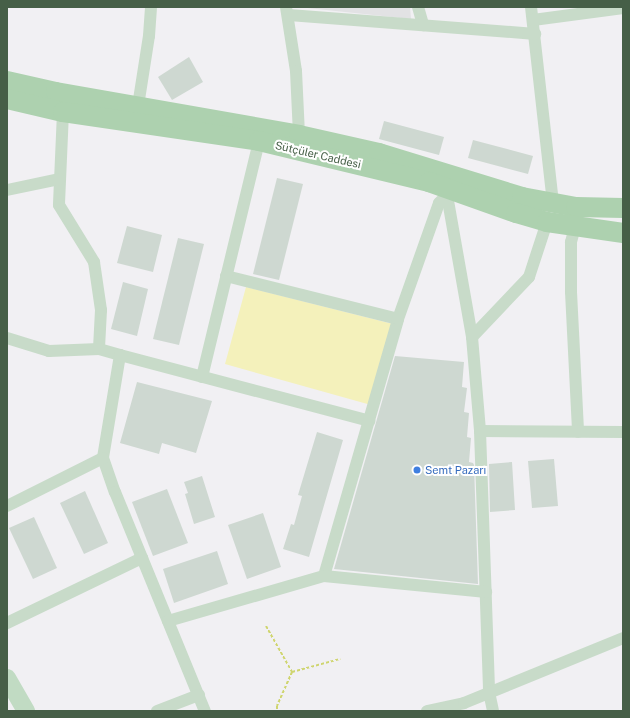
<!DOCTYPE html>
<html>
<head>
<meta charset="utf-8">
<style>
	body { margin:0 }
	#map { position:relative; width:630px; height:718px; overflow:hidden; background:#f1f0f3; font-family:"Public Sans",sans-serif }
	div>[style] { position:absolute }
	.education>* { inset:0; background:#e2e2e4 }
	.green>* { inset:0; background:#f4f1bb }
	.building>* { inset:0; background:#ced8d1 }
	.path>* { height:2px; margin-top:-1px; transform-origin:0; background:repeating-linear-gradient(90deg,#cfd56f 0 3px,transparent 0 5px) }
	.minor>* { height:12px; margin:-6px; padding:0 6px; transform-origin:6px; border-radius:6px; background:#c8dbc9 }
	.secondary>* { height:18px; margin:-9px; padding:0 9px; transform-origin:9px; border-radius:9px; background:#c1dbc3 }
	.primary>* { height:20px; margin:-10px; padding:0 10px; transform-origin:10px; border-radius:10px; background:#add1af }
	.dots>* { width:11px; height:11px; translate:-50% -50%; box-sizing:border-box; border:2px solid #fff; border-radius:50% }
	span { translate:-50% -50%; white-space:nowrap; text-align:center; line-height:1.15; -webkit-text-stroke:4px #fff; paint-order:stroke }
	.street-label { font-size:11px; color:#465f47 }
	.shop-label { font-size:11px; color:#366cbe }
	.left { translate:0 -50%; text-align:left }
	.frame { position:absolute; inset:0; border:8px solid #465f47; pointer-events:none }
</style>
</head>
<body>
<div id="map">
	<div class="education">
		<div style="clip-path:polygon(298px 7px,410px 7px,411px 19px)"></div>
	</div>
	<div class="green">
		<div style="clip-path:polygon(246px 287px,393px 324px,371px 405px,225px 364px)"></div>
	</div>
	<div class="building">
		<div style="clip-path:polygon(189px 57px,203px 82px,172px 100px,158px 77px)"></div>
		<div style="clip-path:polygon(384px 121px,444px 137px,439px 155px,379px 139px)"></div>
		<div style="clip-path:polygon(473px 140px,533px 156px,528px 174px,468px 158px)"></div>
		<div style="clip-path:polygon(277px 178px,303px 184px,279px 280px,253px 274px)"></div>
		<div style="clip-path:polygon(127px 226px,162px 235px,153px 272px,117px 263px)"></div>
		<div style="clip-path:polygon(178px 238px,204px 244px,179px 345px,153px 339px)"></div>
		<div style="clip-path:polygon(123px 282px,148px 289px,137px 336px,111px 329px)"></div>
		<div style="clip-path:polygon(395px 356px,464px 362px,462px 387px,467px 388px,464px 412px,469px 413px,467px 437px,471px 438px,469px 462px,473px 463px,474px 465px,478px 584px,334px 569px)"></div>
		<div style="clip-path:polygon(137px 382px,212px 401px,196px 453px,162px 443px,159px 454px,120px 443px)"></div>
		<div style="clip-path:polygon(317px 432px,343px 440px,309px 557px,283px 549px,291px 524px,294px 525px,302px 496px,298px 495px)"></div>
		<div style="clip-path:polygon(554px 459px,558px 506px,532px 508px,528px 461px)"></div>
		<div style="clip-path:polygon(512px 462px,515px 510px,490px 512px,489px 464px)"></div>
		<div style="clip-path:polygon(202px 476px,215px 517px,194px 524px,185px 494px,188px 493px,184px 482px)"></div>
		<div style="clip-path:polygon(167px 489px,188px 543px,153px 556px,132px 502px)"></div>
		<div style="clip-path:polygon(85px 491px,108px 543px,84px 554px,60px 503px)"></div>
		<div style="clip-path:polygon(263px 513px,281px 567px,247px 579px,228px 525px)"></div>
		<div style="clip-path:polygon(34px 517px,57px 568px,33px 579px,9px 528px)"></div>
		<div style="clip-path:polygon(217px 551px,228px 584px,174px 603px,163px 569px)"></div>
	</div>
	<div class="path">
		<div style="left:266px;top:626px;width:53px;rotate:60.5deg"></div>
		<div style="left:292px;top:672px;width:37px;rotate:114deg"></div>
		<div style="left:277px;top:706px;width:5px;rotate:90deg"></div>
		<div style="left:292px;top:672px;width:50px;rotate:-15.2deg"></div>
	</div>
	<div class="minor">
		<div style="left:286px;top:7px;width:65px;rotate:81.1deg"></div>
		<div style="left:296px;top:71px;width:64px;rotate:87.3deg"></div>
		<div style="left:418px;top:7px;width:19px;rotate:74deg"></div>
		<div style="left:531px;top:7px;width:197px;rotate:83.6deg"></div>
		<div style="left:289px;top:15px;width:247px;rotate:4.4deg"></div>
		<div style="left:533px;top:20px;width:91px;rotate:-7.6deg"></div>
		<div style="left:138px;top:106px;width:71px;rotate:-81.1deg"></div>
		<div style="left:149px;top:36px;width:29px;rotate:-86deg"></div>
		<div style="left:63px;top:112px;width:93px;rotate:92.5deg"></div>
		<div style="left:59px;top:205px;width:67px;rotate:58.4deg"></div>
		<div style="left:94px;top:262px;width:49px;rotate:81.7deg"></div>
		<div style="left:101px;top:310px;width:39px;rotate:93deg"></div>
		<div style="left:449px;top:188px;width:7px;rotate:106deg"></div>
		<div style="left:447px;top:195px;width:144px;rotate:80deg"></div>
		<div style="left:472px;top:337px;width:94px;rotate:85.1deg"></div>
		<div style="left:480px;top:431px;width:261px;rotate:88deg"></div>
		<div style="left:489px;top:692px;width:19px;rotate:78deg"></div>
		<div style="left:7px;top:190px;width:53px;rotate:-11.9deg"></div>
		<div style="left:575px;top:227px;width:16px;rotate:105deg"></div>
		<div style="left:571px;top:242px;width:50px;rotate:90deg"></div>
		<div style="left:571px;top:292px;width:140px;rotate:87.1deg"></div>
		<div style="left:226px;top:276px;width:177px;rotate:14deg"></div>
		<div style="left:472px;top:337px;width:83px;rotate:-46.5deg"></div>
		<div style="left:529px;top:277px;width:58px;rotate:-71.9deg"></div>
		<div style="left:7px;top:338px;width:44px;rotate:17.2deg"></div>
		<div style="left:49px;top:351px;width:50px;rotate:-2.3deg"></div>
		<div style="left:99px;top:349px;width:22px;rotate:16deg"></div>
		<div style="left:120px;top:355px;width:104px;rotate:99.4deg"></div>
		<div style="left:103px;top:458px;width:36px;rotate:71deg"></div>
		<div style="left:115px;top:492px;width:237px;rotate:67.7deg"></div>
		<div style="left:120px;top:355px;width:258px;rotate:14.8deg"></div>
		<div style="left:202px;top:377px;width:243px;rotate:-76.4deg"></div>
		<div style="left:480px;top:431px;width:143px;rotate:0.4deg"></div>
		<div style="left:7px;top:506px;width:107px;rotate:-26.6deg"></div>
		<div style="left:324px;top:576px;width:267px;rotate:-73.9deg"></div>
		<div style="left:398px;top:319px;width:123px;rotate:-70.5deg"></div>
		<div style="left:439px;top:203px;width:11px;rotate:-45deg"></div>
		<div style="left:168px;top:621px;width:162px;rotate:-16.1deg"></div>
		<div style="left:324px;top:576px;width:163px;rotate:5.6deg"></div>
		<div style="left:7px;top:623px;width:150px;rotate:-25.7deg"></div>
		<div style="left:157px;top:711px;width:45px;rotate:-20.9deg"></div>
		<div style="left:427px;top:711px;width:38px;rotate:-12deg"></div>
		<div style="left:464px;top:703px;width:172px;rotate:-22.2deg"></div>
	</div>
	<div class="secondary">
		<div style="left:7px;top:678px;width:38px;rotate:60deg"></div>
	</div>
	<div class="primary">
		<div style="left:7px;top:81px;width:50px;rotate:12.7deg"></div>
		<div style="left:56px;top:92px;width:247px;rotate:10deg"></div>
		<div style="left:299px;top:135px;width:82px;rotate:12.7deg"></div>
		<div style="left:379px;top:153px;width:150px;rotate:17.1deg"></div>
		<div style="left:522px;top:197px;width:55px;rotate:10.5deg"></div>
		<div style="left:576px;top:207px;width:47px;rotate:1.2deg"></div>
		<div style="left:7px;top:99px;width:57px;rotate:13.1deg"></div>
		<div style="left:63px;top:112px;width:198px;rotate:8.4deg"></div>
		<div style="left:259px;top:141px;width:175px;rotate:13.6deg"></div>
		<div style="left:429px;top:182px;width:92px;rotate:19.6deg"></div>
		<div style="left:516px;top:213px;width:32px;rotate:16deg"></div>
		<div style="left:547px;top:222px;width:77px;rotate:8.2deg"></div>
	</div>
	<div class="dots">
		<div style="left:417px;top:470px;background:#3f7fe0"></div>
	</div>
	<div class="street-label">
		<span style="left:318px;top:155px;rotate:13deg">Sütçüler Caddesi</span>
	</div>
	<div class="shop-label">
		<span class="left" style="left:425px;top:470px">Semt Pazarı</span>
	</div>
	<div class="frame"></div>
</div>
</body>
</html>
